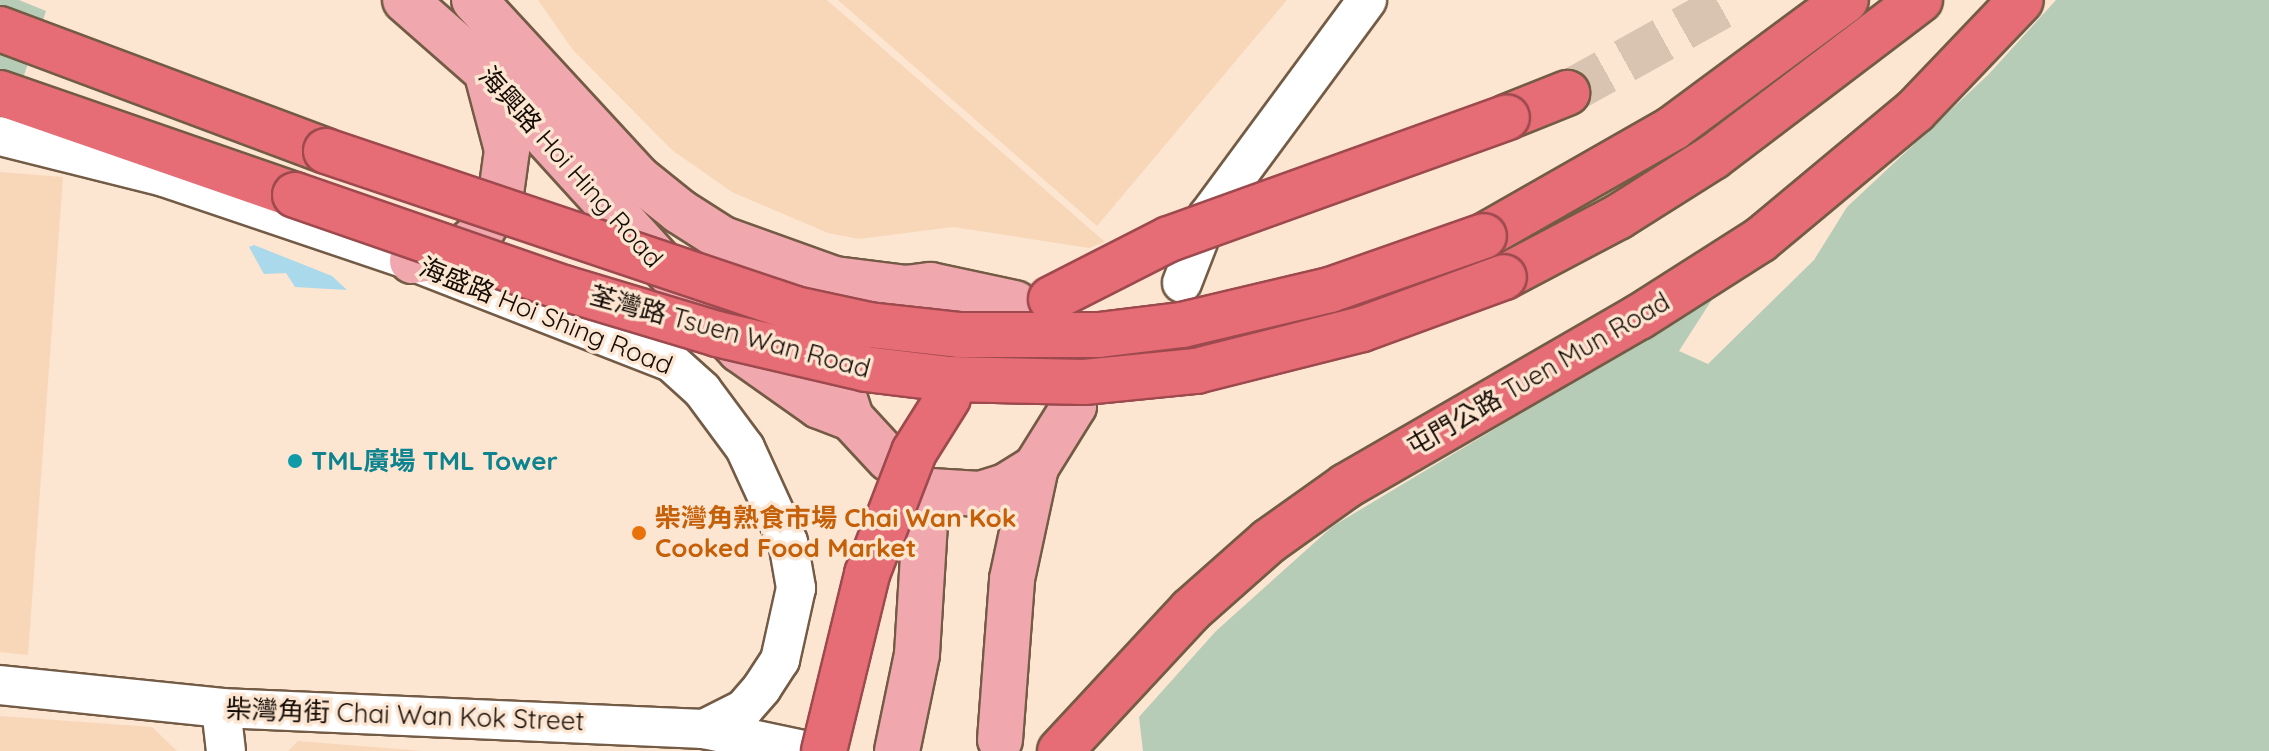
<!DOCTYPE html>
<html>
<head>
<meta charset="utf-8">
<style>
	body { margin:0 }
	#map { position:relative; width:2269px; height:751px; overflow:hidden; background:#fce5d1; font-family:Quicksand,"Noto Sans TC",sans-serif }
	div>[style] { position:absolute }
	.built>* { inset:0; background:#f8d7b9 }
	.green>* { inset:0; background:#b6ccb6 }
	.water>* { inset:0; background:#a9d9eb }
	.highway-tunnel>* { height:44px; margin-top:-22px; transform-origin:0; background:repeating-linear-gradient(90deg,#d9c4b2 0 44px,transparent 0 66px) }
	.roads { filter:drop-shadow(2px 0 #735b45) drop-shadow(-2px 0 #735b45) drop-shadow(0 2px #735b45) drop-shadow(0 -2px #735b45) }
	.minor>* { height:38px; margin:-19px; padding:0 19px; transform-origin:19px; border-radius:19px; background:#fff }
	.major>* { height:44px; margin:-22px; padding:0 22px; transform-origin:22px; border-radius:22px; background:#f0a7ad }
	.highway>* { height:44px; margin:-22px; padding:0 22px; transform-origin:22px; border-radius:22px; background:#e66c76 }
	.bridges { filter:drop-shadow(2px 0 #9d4a4e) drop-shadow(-2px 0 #9d4a4e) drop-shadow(0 2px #9d4a4e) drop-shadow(0 -2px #9d4a4e) }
	.highway-bridge>* { height:44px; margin:-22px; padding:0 22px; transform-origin:22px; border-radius:22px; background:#e66c76 }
	.dots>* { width:22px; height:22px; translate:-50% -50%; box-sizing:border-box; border:4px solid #fce5d1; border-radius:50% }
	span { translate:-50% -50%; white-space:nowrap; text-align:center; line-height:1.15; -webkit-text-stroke:7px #fce5d1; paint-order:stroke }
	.street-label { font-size:26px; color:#150c05 }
	.culture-label { font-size:26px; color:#0d838f; font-weight:700 }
	.left { translate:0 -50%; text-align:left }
	.food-label { font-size:26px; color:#c56008; font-weight:700 }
</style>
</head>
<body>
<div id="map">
	<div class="built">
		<div style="clip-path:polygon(538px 0,827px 0,1105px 242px,1089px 248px,953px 227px,859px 239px,828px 233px,732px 192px,672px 150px,573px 50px)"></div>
		<div style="clip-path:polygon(838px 0,1287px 0,1097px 226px)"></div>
		<div style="clip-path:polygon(0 172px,63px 177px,28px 655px,0 652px)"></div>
		<div style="clip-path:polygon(0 716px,152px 727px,177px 751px,0 751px)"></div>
		<div style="clip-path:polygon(298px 741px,423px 751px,288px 751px)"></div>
	</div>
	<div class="green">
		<div style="clip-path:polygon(0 0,19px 0,46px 11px,22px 81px,0 84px)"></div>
		<div style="clip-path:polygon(2056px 0,2269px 0,2269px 751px,1143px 751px,1139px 717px,1216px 631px,1333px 526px,1713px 298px,1679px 351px,1708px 364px,1814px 260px,1847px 207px,1989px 74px)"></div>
	</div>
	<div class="water">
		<div style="clip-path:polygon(254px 245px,332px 276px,347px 290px,295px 287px,286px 273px,264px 274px,249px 247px)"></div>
	</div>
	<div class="highway-tunnel">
		<div style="left:1567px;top:93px;width:191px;rotate:-29.1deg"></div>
	</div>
	<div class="roads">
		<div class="minor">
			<div style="left:0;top:136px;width:169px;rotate:14deg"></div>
			<div style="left:164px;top:177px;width:262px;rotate:18.7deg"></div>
			<div style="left:412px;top:261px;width:278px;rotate:21.3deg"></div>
			<div style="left:671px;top:362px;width:42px;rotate:42.1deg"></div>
			<div style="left:702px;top:390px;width:72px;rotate:53.4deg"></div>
			<div style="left:745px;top:448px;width:103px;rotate:65.4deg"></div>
			<div style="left:788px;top:542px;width:47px;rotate:80.1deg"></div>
			<div style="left:796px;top:588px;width:74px;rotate:102.5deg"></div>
			<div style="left:780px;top:660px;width:33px;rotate:123deg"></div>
			<div style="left:762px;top:688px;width:28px;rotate:131deg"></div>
			<div style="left:744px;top:709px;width:45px;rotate:153.4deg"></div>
			<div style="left:1182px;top:283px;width:72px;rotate:-68.8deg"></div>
			<div style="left:1208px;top:216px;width:268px;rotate:-53.6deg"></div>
			<div style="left:0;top:685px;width:222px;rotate:5.9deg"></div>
			<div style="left:221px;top:708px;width:483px;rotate:2.5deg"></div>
			<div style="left:704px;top:729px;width:106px;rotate:11.9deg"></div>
			<div style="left:221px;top:708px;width:43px;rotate:83.4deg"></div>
		</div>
		<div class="major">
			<div style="left:405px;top:0;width:109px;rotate:41.3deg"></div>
			<div style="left:487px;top:72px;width:376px;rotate:47.7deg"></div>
			<div style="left:740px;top:350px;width:97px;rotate:35.3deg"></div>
			<div style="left:819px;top:406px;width:34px;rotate:21deg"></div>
			<div style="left:474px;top:0;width:242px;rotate:47.3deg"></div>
			<div style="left:638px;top:178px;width:53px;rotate:38.8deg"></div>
			<div style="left:679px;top:211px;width:52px;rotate:32.5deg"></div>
			<div style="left:723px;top:239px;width:119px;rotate:19.7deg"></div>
			<div style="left:835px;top:279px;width:72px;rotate:7.2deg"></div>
			<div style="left:412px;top:261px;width:45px;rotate:-9deg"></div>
			<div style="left:456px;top:254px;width:31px;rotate:-40deg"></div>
			<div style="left:480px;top:234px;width:39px;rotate:-59deg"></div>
			<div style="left:500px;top:201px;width:51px;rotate:-82.2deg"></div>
			<div style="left:507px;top:150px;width:74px;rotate:-104.8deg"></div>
			<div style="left:880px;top:301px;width:29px;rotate:-27deg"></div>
			<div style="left:906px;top:288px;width:25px;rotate:-7deg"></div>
			<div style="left:931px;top:285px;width:86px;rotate:12.1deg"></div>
			<div style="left:842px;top:390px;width:29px;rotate:72deg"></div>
			<div style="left:851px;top:418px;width:56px;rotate:47.2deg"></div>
			<div style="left:931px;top:491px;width:49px;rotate:3.5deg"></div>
			<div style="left:980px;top:494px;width:27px;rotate:-17deg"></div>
			<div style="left:1006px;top:486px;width:36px;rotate:-32deg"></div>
			<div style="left:1036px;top:467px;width:72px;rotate:-58.1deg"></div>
			<div style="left:1074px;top:406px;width:43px;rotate:-100.8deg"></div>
			<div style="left:1066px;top:364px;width:18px;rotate:-124deg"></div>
			<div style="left:1000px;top:740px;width:161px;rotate:-85.7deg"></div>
			<div style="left:1012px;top:579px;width:115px;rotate:-77.9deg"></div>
			<div style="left:897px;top:751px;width:99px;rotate:-78.3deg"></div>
			<div style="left:917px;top:654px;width:146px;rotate:-86.5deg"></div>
		</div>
		<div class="highway">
			<div style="left:0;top:29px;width:348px;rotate:20.5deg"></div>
			<div style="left:0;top:93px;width:312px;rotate:19.1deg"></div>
			<div style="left:1507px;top:117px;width:65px;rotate:-21.8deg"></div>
			<div style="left:1484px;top:236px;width:218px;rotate:-29.7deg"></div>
			<div style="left:1673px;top:128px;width:215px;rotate:-36.5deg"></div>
			<div style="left:1504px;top:277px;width:129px;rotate:-27.8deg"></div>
			<div style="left:1618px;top:217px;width:112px;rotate:-32.3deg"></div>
			<div style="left:1713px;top:157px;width:260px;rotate:-37.2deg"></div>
			<div style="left:1060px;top:751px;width:192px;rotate:-47.1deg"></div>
			<div style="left:1191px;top:610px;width:104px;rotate:-41.5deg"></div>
			<div style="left:1269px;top:541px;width:95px;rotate:-35.5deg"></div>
			<div style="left:1346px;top:486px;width:338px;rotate:-30deg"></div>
			<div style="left:1639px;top:317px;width:143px;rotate:-32.5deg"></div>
			<div style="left:1760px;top:240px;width:202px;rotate:-39.8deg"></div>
			<div style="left:1915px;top:111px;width:153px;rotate:-46.3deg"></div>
		</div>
	</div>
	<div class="bridges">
		<div class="highway-bridge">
			<div style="left:326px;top:151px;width:495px;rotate:18.6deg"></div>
			<div style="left:795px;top:309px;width:76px;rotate:12.2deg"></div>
			<div style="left:869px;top:325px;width:92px;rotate:6.3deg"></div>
			<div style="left:960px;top:335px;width:139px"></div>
			<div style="left:1099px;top:335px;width:84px;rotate:-6.9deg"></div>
			<div style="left:1182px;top:325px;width:152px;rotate:-13.3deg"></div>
			<div style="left:1330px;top:290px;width:163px;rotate:-19.3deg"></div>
			<div style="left:295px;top:195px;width:285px;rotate:19.1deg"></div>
			<div style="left:564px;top:288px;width:160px;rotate:16.7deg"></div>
			<div style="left:717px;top:334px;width:153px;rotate:13.2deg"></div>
			<div style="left:866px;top:369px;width:84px;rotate:6.9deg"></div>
			<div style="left:949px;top:379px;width:135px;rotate:1.3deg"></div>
			<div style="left:1084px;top:382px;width:113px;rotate:-5.6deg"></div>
			<div style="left:1196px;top:371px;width:171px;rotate:-14.2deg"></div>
			<div style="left:1362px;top:329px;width:151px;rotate:-20.1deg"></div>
			<div style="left:1051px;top:299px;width:132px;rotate:-27deg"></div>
			<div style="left:1169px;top:239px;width:359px;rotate:-19.8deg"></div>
			<div style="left:824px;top:751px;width:182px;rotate:-76.3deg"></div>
			<div style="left:867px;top:574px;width:131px;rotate:-68.9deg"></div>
			<div style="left:914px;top:452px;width:64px;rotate:-57.8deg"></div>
		</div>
	</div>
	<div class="dots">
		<div style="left:295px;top:461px;background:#0f9aa8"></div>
		<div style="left:639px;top:533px;background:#e8710a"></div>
	</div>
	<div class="street-label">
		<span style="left:571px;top:167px;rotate:48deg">海興路 Hoi Hing Road</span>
		<span style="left:546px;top:316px;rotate:22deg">海盛路 Hoi Shing Road</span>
		<span style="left:730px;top:332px;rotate:15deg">荃灣路 Tsuen Wan Road</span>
		<span style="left:1538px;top:374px;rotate:-30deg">屯門公路 Tuen Mun Road</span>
		<span style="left:405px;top:715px;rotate:2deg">柴灣角街 Chai Wan Kok Street</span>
	</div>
	<div class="culture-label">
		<span class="left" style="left:311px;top:461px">TML廣場 TML Tower</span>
	</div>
	<div class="food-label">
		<span class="left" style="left:655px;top:533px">柴灣角熟食市場 Chai Wan Kok<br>Cooked Food Market</span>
	</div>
</div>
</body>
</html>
